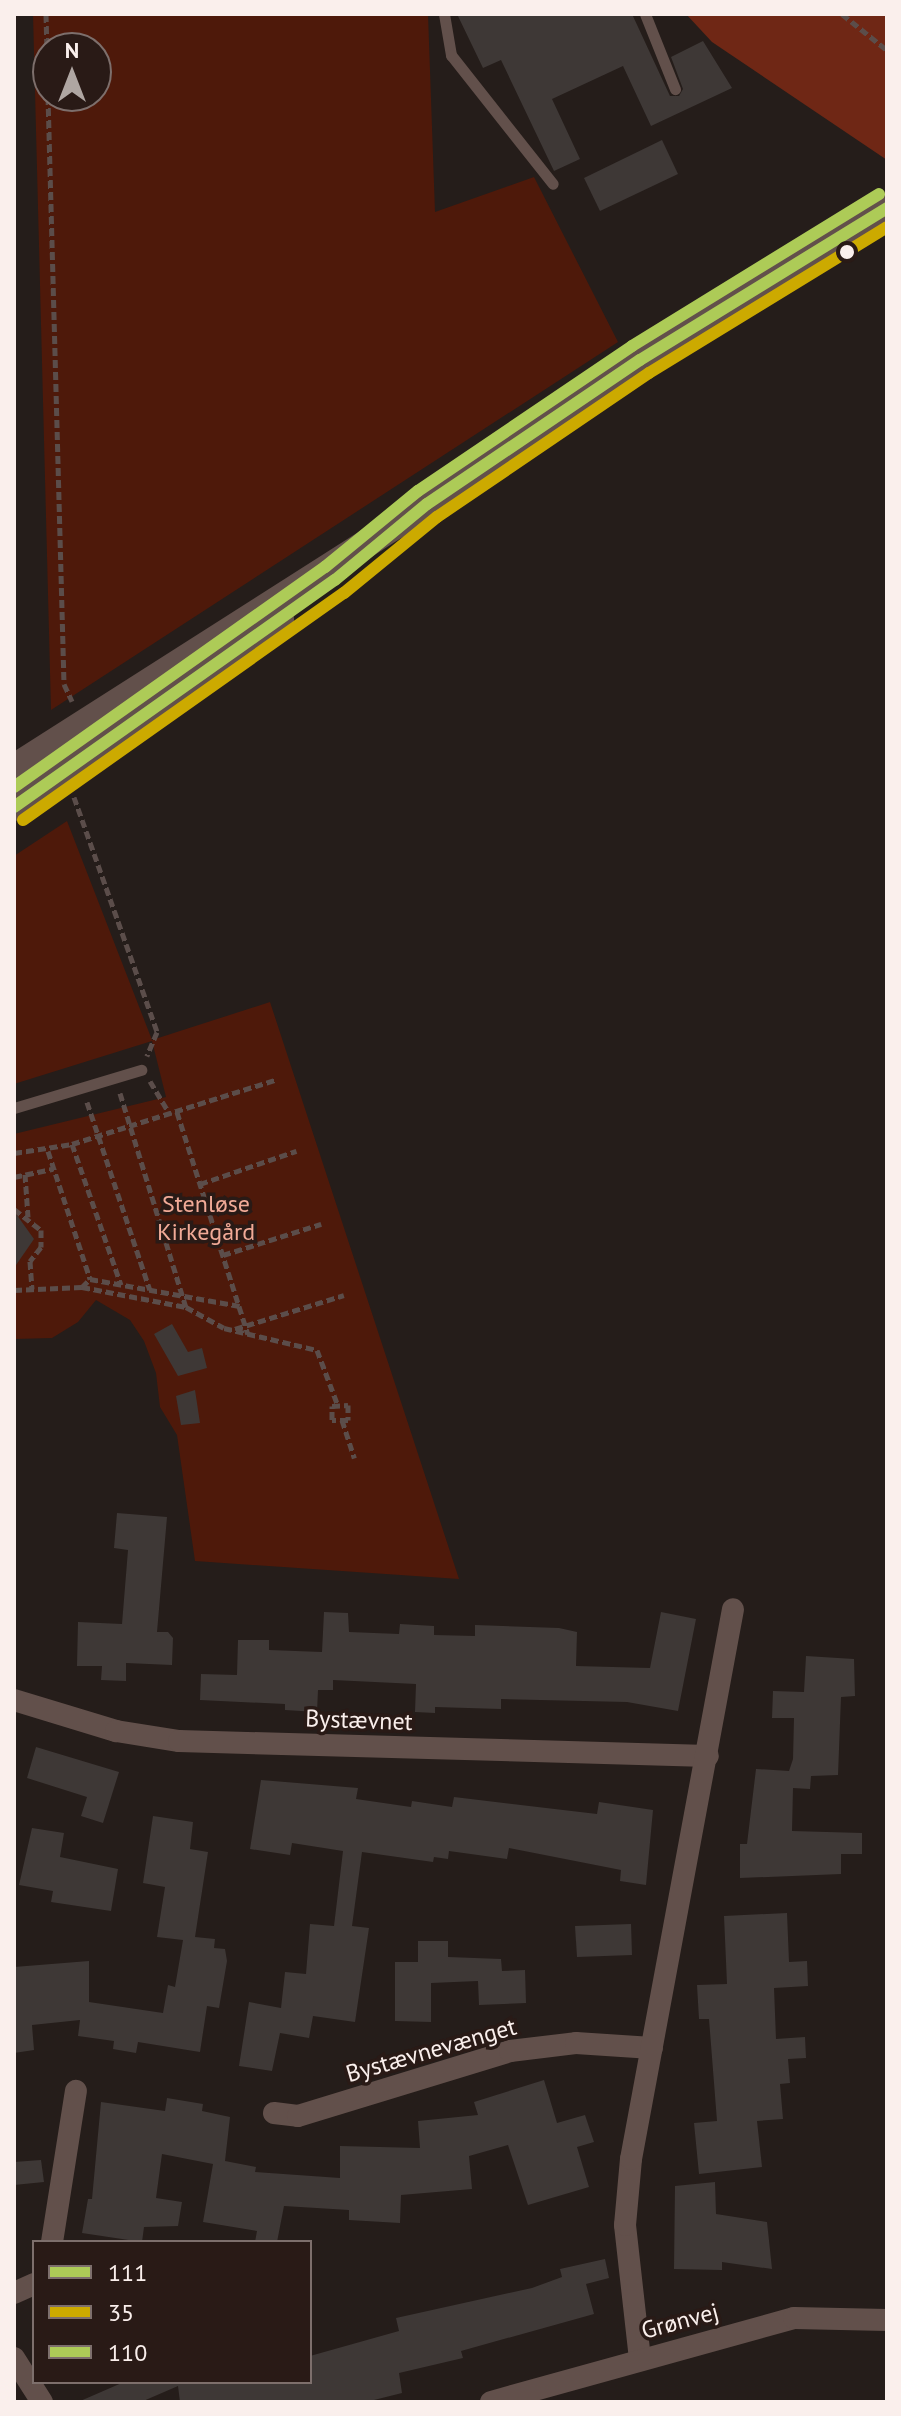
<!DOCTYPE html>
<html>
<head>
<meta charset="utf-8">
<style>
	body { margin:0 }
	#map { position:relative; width:901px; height:2416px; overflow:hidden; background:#251d1a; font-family:"PT Sans",sans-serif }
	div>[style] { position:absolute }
	.green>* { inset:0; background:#4e190a }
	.forest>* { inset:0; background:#6f2715 }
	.building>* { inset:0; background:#3e3836 }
	.path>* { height:5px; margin-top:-2.5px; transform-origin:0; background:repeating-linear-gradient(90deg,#5b4d4a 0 8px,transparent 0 12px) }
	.service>* { height:11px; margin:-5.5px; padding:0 5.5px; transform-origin:5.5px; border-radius:5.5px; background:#62504b }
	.minor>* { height:22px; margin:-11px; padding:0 11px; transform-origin:11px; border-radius:11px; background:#62504b }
	.tertiary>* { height:28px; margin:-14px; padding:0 14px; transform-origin:14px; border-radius:14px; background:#62504b }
	.bus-1>* { height:12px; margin:-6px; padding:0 6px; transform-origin:6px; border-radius:6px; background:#adcb57 }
	.bus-2>* { height:12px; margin:-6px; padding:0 6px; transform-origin:6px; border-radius:6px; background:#ca0 }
	.bus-3>* { height:12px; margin:-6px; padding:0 6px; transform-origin:6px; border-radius:6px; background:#adcb57 }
	.dots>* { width:22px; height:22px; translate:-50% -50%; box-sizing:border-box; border:4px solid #291a16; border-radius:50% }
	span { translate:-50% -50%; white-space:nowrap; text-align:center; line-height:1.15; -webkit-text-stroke:7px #291a16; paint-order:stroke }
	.park-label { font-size:24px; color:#f1aa97 }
	.street-label { font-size:24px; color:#faefec }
	.frame { position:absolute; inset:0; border:16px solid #faefec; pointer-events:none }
	.legend { position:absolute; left:32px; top:2240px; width:280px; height:144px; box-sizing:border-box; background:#291a16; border:2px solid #7d6f6c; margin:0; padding:10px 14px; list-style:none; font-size:24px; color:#faefec }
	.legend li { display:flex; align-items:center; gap:16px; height:40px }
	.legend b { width:40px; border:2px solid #7d6f6c }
	.north { position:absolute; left:32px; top:32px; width:80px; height:80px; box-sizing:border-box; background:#291a16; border:2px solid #7d6f6c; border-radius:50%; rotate:0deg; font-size:22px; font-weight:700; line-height:32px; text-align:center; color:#faefec }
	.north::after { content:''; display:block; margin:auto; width:28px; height:36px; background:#afa6a2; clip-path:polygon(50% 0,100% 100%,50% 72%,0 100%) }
</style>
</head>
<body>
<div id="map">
	<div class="green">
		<div style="clip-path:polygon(evenodd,33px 14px,428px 14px,435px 212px,534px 177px,618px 342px,51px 710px,33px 14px,48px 48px,96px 48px,96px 96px,48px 96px,48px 48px)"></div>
		<div style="clip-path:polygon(67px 821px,152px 1040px,270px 1002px,459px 1579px,195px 1561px,177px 1435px,160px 1407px,156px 1373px,144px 1341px,130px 1320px,96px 1300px,78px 1322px,52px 1338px,14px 1339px,14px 1134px,166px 1097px,152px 1041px,14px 1084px,14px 856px)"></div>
	</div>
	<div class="forest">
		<div style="clip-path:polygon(686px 14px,887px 14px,887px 160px,712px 42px)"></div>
	</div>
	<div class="building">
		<div style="clip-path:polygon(457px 14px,632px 14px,670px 96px,679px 96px,683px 89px,671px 57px,703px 41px,732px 88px,651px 126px,623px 66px,552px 99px,580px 159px,554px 171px,501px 60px,483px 68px)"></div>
		<div style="clip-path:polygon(662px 140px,678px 174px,600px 211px,584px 178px)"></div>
		<div style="clip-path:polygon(14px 1211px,34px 1239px,14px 1268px)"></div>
		<div style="clip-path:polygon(172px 1324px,188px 1352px,202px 1348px,207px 1368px,178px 1376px,154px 1334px)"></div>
		<div style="clip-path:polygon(195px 1390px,200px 1423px,181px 1425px,176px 1396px)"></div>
		<div style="clip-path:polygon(117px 1513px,167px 1517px,157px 1632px,168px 1632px,173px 1638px,172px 1665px,126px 1663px,126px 1681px,101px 1680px,102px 1666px,77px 1666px,78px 1622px,122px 1624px,128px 1550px,114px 1548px)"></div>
		<div style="clip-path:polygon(324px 1612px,348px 1613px,349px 1632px,399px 1634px,400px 1624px,434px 1626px,434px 1635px,475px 1636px,475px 1625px,559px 1628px,577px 1632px,576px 1666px,650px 1668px,661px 1612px,696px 1619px,678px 1711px,627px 1702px,501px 1699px,501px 1709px,435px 1707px,435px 1713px,415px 1712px,416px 1684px,333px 1680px,333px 1690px,318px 1690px,317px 1712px,285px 1710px,285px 1704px,200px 1700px,201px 1674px,237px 1675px,238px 1640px,269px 1640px,269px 1650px,322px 1652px)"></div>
		<div style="clip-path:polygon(806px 1656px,854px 1659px,855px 1696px,841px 1697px,838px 1775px,811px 1776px,810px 1789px,793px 1788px,792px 1831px,862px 1833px,862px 1854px,841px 1854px,841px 1874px,740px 1878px,740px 1844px,747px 1844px,756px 1769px,789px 1771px,793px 1759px,794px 1718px,772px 1718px,773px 1691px,804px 1692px)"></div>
		<div style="clip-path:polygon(36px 1747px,119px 1772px,103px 1823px,81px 1816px,87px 1797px,27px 1778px)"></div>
		<div style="clip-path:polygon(261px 1780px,358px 1788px,356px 1799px,411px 1807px,412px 1801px,452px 1807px,454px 1797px,597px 1814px,599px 1802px,653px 1810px,646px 1885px,620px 1881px,621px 1870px,509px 1848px,507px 1859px,449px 1851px,448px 1859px,434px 1857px,433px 1862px,362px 1852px,352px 1926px,369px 1928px,355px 2022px,313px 2016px,309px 2038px,280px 2033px,272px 2071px,239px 2066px,249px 2002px,281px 2008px,285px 1972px,306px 1974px,310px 1924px,334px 1926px,343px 1851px,292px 1843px,290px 1855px,250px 1849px)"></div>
		<div style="clip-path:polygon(153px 1816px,193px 1822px,190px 1849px,208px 1852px,195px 1937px,215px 1939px,214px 1948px,225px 1949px,227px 1961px,219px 2008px,207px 2006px,200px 2052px,138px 2042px,136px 2053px,113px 2049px,114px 2041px,78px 2036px,80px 2020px,32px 2025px,34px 2050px,14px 2053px,14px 1967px,89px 1961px,89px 2002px,163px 2013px,168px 1985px,175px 1987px,183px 1940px,157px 1937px,165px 1887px,143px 1883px)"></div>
		<div style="clip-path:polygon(32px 1828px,64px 1833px,60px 1857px,118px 1869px,111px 1911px,51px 1902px,53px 1891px,19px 1885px)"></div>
		<div style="clip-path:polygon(787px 1913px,789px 1962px,807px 1961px,808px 1986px,774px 1988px,776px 2039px,805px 2037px,806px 2058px,788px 2059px,790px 2083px,780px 2084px,783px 2119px,757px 2121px,762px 2167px,699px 2174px,694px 2123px,717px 2121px,709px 2019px,699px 2019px,697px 1985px,727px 1984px,724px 1916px)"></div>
		<div style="clip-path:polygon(631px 1924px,632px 1955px,577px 1957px,575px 1926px)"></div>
		<div style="clip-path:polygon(418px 1941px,448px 1941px,448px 1957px,501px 1959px,502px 1971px,525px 1970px,526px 2003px,479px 2005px,478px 1981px,431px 1983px,431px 2022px,395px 2021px,395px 1962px,418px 1962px)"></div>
		<div style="clip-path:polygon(544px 2080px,557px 2123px,585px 2115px,594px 2142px,577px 2147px,589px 2187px,528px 2205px,508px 2145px,469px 2156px,472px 2189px,401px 2195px,400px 2223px,349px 2220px,349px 2210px,284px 2206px,277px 2242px,255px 2242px,257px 2231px,203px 2222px,213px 2164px,162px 2154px,156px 2198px,182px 2202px,178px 2226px,144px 2227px,142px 2242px,82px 2233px,88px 2199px,92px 2199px,101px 2102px,165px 2111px,167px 2098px,203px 2104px,202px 2111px,230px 2117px,225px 2161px,256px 2167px,255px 2172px,340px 2178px,340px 2146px,420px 2148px,418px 2121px,478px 2115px,474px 2102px)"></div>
		<div style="clip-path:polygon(41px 2160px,44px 2182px,14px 2185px,14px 2162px)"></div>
		<div style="clip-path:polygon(715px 2182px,716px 2214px,767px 2222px,772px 2269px,722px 2262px,722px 2270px,674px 2269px,675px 2186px)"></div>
		<div style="clip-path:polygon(605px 2259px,609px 2278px,586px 2284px,594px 2314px,461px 2351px,463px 2358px,399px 2373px,402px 2393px,366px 2402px,180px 2402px,178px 2386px,141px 2402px,78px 2402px,124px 2382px,310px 2382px,310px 2356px,399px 2331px,396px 2318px,532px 2288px,562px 2277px,560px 2269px)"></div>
	</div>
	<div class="path">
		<div style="left:46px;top:14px;width:79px;rotate:88.5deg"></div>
		<div style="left:842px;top:14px;width:58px;rotate:38.7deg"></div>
		<div style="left:48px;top:96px;width:588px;rotate:88.44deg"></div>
		<div style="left:64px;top:684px;width:19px;rotate:65deg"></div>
		<div style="left:74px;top:797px;width:249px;rotate:70.5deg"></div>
		<div style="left:157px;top:1032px;width:26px;rotate:113deg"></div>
		<div style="left:150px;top:1081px;width:39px;rotate:59deg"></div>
		<div style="left:120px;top:1093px;width:224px;rotate:72.9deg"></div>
		<div style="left:87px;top:1102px;width:198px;rotate:71.5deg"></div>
		<div style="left:177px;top:1112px;width:233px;rotate:72.3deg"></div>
		<div style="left:72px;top:1144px;width:149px;rotate:70.8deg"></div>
		<div style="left:48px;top:1151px;width:135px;rotate:71.8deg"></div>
		<div style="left:14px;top:1153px;width:59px;rotate:-8.8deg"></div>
		<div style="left:72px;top:1144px;width:213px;rotate:-17.5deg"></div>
		<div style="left:25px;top:1174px;width:43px;rotate:86deg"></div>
		<div style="left:14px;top:1177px;width:40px;rotate:-12deg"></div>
		<div style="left:200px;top:1184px;width:102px;rotate:-19deg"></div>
		<div style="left:14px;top:1209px;width:34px;rotate:38deg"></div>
		<div style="left:41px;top:1230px;width:17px;rotate:90deg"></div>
		<div style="left:41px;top:1247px;width:18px;rotate:128deg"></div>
		<div style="left:30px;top:1261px;width:28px;rotate:86deg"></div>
		<div style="left:223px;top:1255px;width:103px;rotate:-17.6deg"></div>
		<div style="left:82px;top:1287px;width:106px;rotate:10.9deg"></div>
		<div style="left:186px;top:1307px;width:43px;rotate:28.9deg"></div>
		<div style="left:224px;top:1328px;width:96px;rotate:13.3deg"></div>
		<div style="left:317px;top:1350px;width:60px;rotate:69.4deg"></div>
		<div style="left:14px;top:1290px;width:68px;rotate:-2.5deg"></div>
		<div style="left:82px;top:1287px;width:11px;rotate:-45deg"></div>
		<div style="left:90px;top:1279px;width:152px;rotate:10.2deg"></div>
		<div style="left:235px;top:1329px;width:114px;rotate:-17.3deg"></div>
		<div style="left:348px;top:1405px;width:15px;rotate:90deg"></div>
		<div style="left:348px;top:1420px;width:16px;rotate:180deg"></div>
		<div style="left:332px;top:1420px;width:14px;rotate:-90deg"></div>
		<div style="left:332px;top:1406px;width:16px;rotate:-4deg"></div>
		<div style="left:342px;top:1420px;width:40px;rotate:72deg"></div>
	</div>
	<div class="service">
		<div style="left:444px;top:14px;width:42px;rotate:80.3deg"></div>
		<div style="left:451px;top:55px;width:164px;rotate:51.7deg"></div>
		<div style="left:645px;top:14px;width:81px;rotate:68.2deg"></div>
		<div style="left:14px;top:1108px;width:133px;rotate:-16.7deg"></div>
	</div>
	<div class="minor">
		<div style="left:14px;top:1700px;width:107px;rotate:16.9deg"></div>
		<div style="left:116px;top:1731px;width:64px;rotate:9deg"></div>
		<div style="left:179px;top:1741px;width:529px;rotate:1.62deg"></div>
		<div style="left:274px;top:2113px;width:24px;rotate:7deg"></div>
		<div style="left:298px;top:2116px;width:222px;rotate:-17deg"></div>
		<div style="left:510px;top:2051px;width:66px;rotate:-6.9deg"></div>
		<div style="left:576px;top:2043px;width:76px;rotate:3.8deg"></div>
		<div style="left:52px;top:2242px;width:153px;rotate:-81deg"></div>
		<div style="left:14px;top:2293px;width:22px;rotate:-24deg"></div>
		<div style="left:14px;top:2358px;width:52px;rotate:57.5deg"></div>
		<div style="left:640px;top:2359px;width:135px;rotate:-96.4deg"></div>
		<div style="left:625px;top:2225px;width:66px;rotate:-84.8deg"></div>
		<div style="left:631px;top:2159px;width:559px;rotate:-79.49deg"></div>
		<div style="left:491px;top:2402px;width:314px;rotate:-15.5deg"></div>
		<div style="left:794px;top:2318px;width:93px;rotate:1.2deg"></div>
	</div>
	<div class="tertiary">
		<div style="left:14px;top:768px;width:453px;rotate:-32.5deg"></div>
		<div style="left:396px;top:525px;width:295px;rotate:-34.1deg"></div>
		<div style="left:640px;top:360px;width:290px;rotate:-31.6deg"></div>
		<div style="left:14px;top:807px;width:326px;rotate:-35.3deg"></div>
	</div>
	<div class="bus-1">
		<div style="left:14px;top:807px;width:393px;rotate:-35.3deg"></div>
		<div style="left:335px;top:580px;width:119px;rotate:-39.6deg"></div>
		<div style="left:427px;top:504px;width:257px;rotate:-34.1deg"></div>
		<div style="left:640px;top:360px;width:290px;rotate:-31.6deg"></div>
	</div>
	<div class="bus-2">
		<div style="left:23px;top:820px;width:393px;rotate:-35.3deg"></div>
		<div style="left:344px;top:593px;width:120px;rotate:-39.3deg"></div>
		<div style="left:437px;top:517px;width:256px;rotate:-34.2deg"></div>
		<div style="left:649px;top:373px;width:279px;rotate:-31.5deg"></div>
	</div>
	<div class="bus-3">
		<div style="left:14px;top:787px;width:381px;rotate:-35.3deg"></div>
		<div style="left:325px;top:567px;width:120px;rotate:-39.3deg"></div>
		<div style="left:418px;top:491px;width:258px;rotate:-34.1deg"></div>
		<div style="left:632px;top:346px;width:290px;rotate:-31.6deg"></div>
	</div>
	<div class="dots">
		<div style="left:847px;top:252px;background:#faefec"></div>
	</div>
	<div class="park-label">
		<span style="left:206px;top:1218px">Stenløse<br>Kirkegård</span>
	</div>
	<div class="street-label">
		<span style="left:359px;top:1720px;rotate:2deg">Bystævnet</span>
		<span style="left:431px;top:2050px;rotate:-16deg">Bystævnevænget</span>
		<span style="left:680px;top:2321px;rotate:-15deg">Grønvej</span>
	</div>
	<div class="frame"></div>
	<ul class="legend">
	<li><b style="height:10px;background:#adcb57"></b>111</li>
	<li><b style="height:10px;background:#ca0"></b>35</li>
	<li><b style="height:10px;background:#adcb57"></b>110</li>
	</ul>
	<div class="north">N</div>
</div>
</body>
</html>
